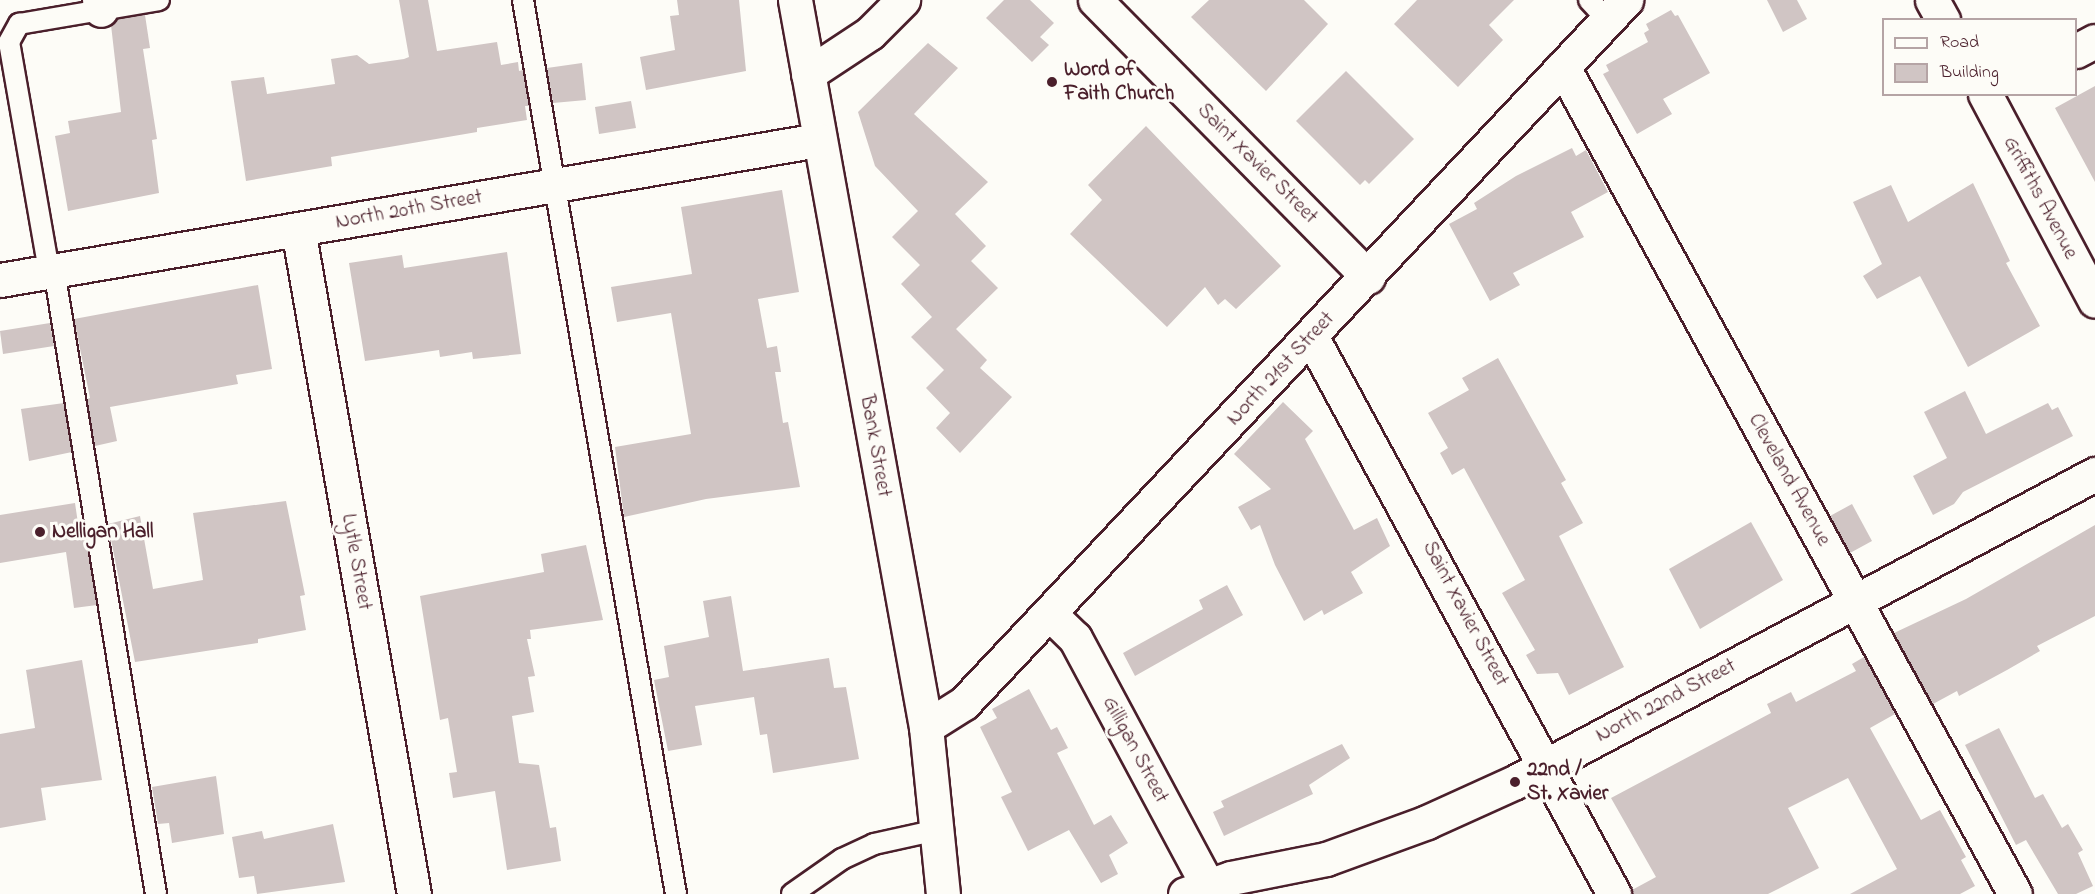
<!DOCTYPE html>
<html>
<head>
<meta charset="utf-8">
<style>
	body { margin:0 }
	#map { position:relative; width:2095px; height:894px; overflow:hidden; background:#fdfcf7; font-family:"Indie Flower",sans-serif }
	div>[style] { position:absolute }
	.building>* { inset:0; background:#d0c5c4 }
	.roads { filter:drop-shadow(2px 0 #4a1f2b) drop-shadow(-2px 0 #4a1f2b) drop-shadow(0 2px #4a1f2b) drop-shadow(0 -2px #4a1f2b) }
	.lane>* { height:20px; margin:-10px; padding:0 10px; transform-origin:10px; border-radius:10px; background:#fdfcf7 }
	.street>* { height:33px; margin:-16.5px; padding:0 16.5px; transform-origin:16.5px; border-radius:16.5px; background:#fdfcf7 }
	.primary>* { height:33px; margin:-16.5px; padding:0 16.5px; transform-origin:16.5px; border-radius:16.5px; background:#fdfcf7 }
	.dots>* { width:16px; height:16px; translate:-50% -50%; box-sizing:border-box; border:3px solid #fdfcf7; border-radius:50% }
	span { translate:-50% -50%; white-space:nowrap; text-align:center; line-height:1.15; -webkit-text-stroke:6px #fdfcf7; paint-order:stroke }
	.poi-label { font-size:21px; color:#4a1f2b; font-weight:700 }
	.left { translate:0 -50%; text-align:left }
	.street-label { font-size:21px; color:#4a1f2b }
	.legend { position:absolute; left:1882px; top:18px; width:195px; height:78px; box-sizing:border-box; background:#fdfcf7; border:2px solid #b5a4a5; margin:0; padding:8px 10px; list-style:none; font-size:18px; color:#4a1f2b }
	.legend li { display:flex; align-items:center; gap:12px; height:30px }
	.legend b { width:30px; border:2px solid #b5a4a5 }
</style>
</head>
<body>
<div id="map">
	<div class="building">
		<div style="clip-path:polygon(399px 0,428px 0,437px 51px,497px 42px,501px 65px,518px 62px,519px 71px,523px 70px,529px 106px,525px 106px,527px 120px,477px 128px,477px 132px,331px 157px,332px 166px,246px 181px,231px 81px,264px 77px,267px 94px,335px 84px,331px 59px,357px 55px,369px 64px,404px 59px,409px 57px)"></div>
		<div style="clip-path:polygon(677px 0,739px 0,746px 71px,646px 90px,640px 57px,675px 50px,670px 16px,679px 15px)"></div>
		<div style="clip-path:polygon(1004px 0,1030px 0,1054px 23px,1040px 37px,1049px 45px,1032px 62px,986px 18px)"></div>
		<div style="clip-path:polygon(1209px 0,1304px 0,1328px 24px,1266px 91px,1191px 17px)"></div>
		<div style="clip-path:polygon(1417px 0,1514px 0,1489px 25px,1503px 40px,1458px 87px,1394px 24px)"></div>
		<div style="clip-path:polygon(1767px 0,1797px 0,1807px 19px,1783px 32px)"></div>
		<div style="clip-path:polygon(1671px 10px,1675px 16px,1678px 15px,1710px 73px,1663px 99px,1672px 114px,1637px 134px,1603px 74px,1609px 71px,1606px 65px,1648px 42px,1644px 33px,1649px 30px,1646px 24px)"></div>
		<div style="clip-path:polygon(145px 15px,150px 48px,143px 49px,157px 139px,152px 140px,159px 193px,68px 211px,55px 136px,70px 133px,68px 121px,121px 112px,111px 25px,117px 19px)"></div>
		<div style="clip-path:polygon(928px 43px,958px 68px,914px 114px,988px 182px,955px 214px,986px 246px,971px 261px,998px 288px,956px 329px,987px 360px,980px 368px,1012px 397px,960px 453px,936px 428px,950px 413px,926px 388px,944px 370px,911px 337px,932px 317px,901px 284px,920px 265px,892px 237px,918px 211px,875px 166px,858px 112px)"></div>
		<div style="clip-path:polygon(582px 63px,586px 100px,553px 103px,547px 68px)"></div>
		<div style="clip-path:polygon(1346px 71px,1414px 139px,1369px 184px,1365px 180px,1360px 185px,1296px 121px)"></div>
		<div style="clip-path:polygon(2095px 86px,2095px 182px,2055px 108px)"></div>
		<div style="clip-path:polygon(631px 101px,636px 128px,599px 134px,595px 107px)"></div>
		<div style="clip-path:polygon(1146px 126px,1281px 266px,1236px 309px,1225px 299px,1218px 305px,1205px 287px,1167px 327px,1070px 234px,1102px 200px,1088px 185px)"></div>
		<div style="clip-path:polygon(1572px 148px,1576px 156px,1586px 150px,1608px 192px,1571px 212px,1584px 237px,1513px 273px,1520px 285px,1490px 301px,1449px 224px,1477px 209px,1474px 203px,1516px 176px)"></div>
		<div style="clip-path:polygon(1973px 183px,2010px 261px,2006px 263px,2040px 326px,1968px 367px,1920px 276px,1877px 299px,1863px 276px,1882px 264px,1853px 202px,1891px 185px,1908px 222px)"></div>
		<div style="clip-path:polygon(782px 190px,799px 292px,758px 299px,767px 348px,777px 346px,781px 372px,775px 372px,783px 423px,788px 422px,800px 487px,706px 499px,624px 517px,615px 447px,691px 434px,671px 313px,617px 322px,611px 287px,692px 274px,681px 207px)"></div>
		<div style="clip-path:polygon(507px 252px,521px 354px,473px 359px,472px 352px,440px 357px,439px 350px,365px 361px,349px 263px,402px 255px,404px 268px)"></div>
		<div style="clip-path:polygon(258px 285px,272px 369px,236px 375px,238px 384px,110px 407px,117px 441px,95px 446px,87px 399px,90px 398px,74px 319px)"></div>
		<div style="clip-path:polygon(50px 323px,54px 346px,3px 354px,0 331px)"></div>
		<div style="clip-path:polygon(1498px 358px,1566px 480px,1561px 483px,1583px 523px,1559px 536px,1624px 667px,1569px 695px,1558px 673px,1537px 674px,1526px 655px,1535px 650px,1502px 593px,1525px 580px,1464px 468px,1452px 475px,1440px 453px,1448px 448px,1428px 413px,1469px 390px,1462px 378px)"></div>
		<div style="clip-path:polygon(1965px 391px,1986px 434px,2048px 403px,2052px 410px,2058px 407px,2073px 436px,1963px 492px,1954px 504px,1933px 515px,1913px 476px,1947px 458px,1924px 412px)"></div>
		<div style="clip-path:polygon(1283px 402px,1313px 431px,1305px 439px,1354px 530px,1377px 518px,1390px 546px,1351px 572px,1363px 593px,1324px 615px,1322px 610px,1304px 621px,1275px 565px,1260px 525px,1251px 530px,1238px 507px,1271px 489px,1234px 454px)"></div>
		<div style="clip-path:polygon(64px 403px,72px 452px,29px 461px,21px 409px)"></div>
		<div style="clip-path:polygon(286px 501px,305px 595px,300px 596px,306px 630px,258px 639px,258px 643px,135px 662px,108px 524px,140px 516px,153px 589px,203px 580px,193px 513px)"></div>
		<div style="clip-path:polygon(75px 503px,79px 530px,84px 529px,97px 605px,74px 608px,66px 552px,0 563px,0 515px)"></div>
		<div style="clip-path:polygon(1852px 504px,1872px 541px,1850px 553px,1830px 516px)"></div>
		<div style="clip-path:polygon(1751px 522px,1783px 580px,1700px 629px,1669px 569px)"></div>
		<div style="clip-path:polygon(2095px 525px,2095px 616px,2037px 646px,2040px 651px,2007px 670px,1959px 696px,1957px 691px,1933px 704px,1894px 633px,1966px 599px)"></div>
		<div style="clip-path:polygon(586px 545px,603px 620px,530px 630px,531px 639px,527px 639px,535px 676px,528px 677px,534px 712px,512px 716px,519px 763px,539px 765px,550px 828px,556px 827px,561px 861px,507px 870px,495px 791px,453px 798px,449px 773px,457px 772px,448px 718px,440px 720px,420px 596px,544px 572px,541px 554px)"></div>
		<div style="clip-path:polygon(1227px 585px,1243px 615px,1135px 676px,1123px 653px,1203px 609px,1199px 600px)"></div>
		<div style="clip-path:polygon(731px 596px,743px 671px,829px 658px,834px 688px,846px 687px,859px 759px,773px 773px,767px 734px,760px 735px,754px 697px,695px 706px,702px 745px,668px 751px,654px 680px,669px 677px,664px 646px,709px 637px,703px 601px)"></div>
		<div style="clip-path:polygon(1864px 657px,1895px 714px,1870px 728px,1921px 820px,1940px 810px,1966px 857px,1961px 860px,1975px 886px,1960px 894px,1850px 894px,1897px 869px,1848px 778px,1788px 808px,1819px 868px,1768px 894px,1633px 894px,1632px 890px,1656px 877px,1611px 798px,1771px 713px,1767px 704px,1791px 692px,1796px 702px,1856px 671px,1852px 664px)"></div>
		<div style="clip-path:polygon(82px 660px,102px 780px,41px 788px,46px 820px,0 828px,0 734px,35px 728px,26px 670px)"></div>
		<div style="clip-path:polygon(1029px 689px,1051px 730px,1057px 727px,1068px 748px,1057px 753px,1094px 825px,1111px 815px,1128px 843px,1109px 855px,1118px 874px,1101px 883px,1069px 830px,1028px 851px,1001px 797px,1012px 792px,980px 727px,997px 718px,992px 709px)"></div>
		<div style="clip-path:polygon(1999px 728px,2035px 798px,2043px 794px,2062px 828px,2068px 824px,2083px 850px,2078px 853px,2093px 886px,2076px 894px,2058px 894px,2026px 840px,2016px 845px,1965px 745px)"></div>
		<div style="clip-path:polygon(1342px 744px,1350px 758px,1309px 785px,1313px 794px,1224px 836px,1213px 812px,1224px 807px,1221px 801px)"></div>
		<div style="clip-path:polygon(216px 776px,224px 834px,172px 843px,169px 823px,158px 824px,152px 787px)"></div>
		<div style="clip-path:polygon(333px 824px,345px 882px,257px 894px,254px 876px,239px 878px,232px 837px,262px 831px,264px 839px)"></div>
	</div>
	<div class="roads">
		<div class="lane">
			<div style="left:523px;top:0;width:907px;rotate:80.29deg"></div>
			<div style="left:1589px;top:0;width:26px;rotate:47deg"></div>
			<div style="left:54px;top:270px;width:632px;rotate:80.72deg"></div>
			<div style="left:49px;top:271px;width:232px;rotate:-99.9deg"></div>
			<div style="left:9px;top:42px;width:21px;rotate:-61deg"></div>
			<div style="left:19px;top:24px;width:142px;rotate:-9.7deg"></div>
			<div style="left:792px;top:894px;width:61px;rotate:-35deg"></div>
			<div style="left:842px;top:859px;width:35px;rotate:-25deg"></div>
			<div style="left:874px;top:844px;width:65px;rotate:-12.5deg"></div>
		</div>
		<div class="street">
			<div style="left:99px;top:0;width:10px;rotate:79deg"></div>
			<div style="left:795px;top:0;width:739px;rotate:79.79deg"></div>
			<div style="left:926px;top:727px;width:168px;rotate:84.2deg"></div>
			<div style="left:1095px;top:0;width:389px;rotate:45.4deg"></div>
			<div style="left:1932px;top:0;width:23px;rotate:61deg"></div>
			<div style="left:2076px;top:51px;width:21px;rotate:-28deg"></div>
			<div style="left:1563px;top:67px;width:942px;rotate:61.34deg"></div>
			<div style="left:808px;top:74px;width:74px;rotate:-33.5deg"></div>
			<div style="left:870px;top:33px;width:47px;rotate:-45deg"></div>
			<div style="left:1985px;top:94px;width:234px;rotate:62deg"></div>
			<div style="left:298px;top:229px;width:675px;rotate:80.11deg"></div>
			<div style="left:0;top:280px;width:830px;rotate:-9.71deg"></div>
			<div style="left:1312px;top:338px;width:633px;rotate:61.49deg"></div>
			<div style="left:1049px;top:613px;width:36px;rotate:44deg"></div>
			<div style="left:1075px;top:638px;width:290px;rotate:61.8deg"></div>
			<div style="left:926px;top:727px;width:45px;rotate:-32.3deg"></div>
			<div style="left:964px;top:703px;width:966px;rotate:-46.72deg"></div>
		</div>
		<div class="primary">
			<div style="left:1185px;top:894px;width:49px;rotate:-19.2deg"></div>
			<div style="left:1231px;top:878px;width:97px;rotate:-11.3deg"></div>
			<div style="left:1326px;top:859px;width:108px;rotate:-20.1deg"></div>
			<div style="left:1427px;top:822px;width:97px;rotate:-24.4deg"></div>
			<div style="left:1515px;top:782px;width:657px;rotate:-27.97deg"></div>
		</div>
	</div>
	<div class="dots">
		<div style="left:1052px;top:82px;background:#4a1f2b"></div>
		<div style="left:40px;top:532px;background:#4a1f2b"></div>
		<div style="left:1515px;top:782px;background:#4a1f2b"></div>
	</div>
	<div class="poi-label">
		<span class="left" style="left:1064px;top:82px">Word of<br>Faith Church</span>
		<span class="left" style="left:52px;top:532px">Nelligan Hall</span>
		<span class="left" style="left:1527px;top:782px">22nd /<br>St. Xavier</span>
	</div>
	<div class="street-label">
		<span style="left:1257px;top:164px;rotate:45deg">Saint Xavier Street</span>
		<span style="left:2040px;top:198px;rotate:62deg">Griffiths Avenue</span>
		<span style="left:409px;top:210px;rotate:-10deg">North 20th Street</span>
		<span style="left:1281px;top:369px;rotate:-47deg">North 21st Street</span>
		<span style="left:875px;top:446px;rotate:80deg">Bank Street</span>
		<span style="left:1789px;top:480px;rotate:61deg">Cleveland Avenue</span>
		<span style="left:356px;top:562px;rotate:80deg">Lytle Street</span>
		<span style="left:1465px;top:614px;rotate:62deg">Saint Xavier Street</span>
		<span style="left:1666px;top:701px;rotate:-28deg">North 22nd Street</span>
		<span style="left:1135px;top:750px;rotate:62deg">Gilligan Street</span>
	</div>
	<ul class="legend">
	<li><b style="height:8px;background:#fdfcf7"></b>Road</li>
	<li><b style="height:16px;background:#d0c5c4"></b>Building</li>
	</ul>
</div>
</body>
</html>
